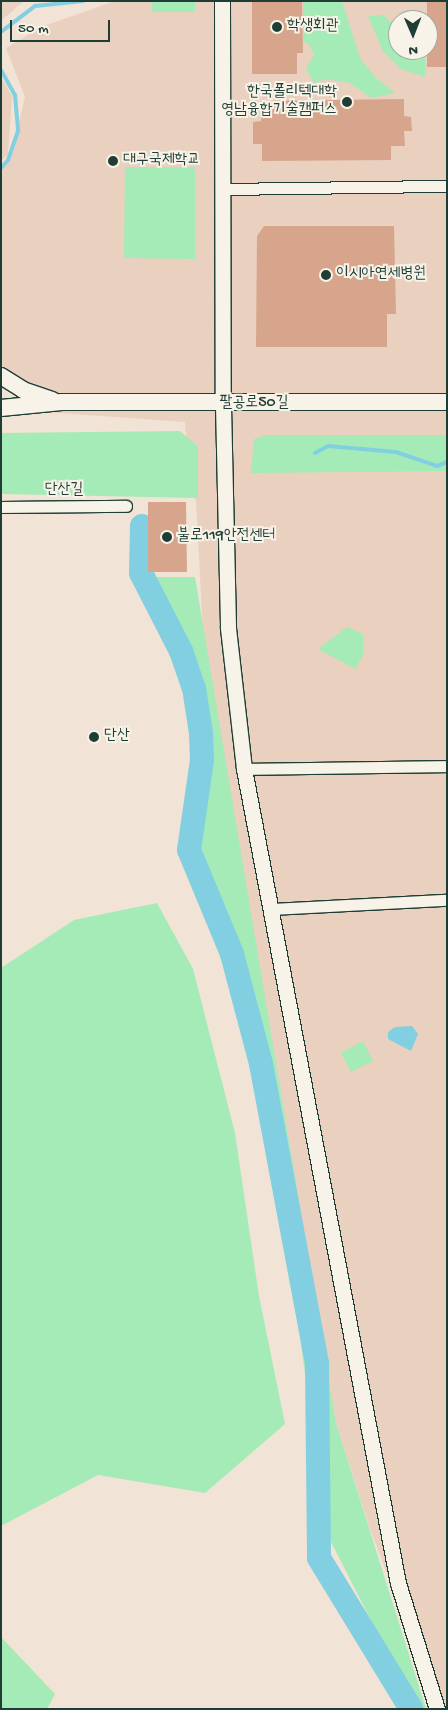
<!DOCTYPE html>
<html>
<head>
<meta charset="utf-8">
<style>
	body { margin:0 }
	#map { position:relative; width:448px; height:1710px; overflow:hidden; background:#f1e3d5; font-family:"Gochi Hand","Poor Story",sans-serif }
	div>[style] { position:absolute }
	.built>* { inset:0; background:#e9d0bf }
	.green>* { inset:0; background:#a4ebb8 }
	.water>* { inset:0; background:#83cfe2 }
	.stream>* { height:4px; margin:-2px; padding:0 2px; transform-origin:2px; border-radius:2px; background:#83cfe2 }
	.river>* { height:24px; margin:-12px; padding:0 12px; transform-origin:12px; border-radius:12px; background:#83cfe2 }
	.building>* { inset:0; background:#d7a58b }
	.roads { filter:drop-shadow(1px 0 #1f3d34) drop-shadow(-1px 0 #1f3d34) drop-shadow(0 1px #1f3d34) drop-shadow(0 -1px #1f3d34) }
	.minor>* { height:11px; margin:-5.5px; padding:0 5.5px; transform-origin:5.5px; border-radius:5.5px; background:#f7f3e8 }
	.tertiary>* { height:15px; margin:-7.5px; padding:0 7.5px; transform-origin:7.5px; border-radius:7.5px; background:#f7f3e8 }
	.secondary>* { height:16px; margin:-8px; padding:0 8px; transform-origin:8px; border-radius:8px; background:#f7f3e8 }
	.dots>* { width:14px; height:14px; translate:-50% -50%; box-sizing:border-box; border:2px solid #f7f3e8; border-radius:50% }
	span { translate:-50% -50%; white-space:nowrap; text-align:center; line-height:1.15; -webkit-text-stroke:4px #f7f3e8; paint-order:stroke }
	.poi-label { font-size:16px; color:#1f3d34 }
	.left { translate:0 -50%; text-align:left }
	.right { translate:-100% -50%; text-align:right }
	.street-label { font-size:16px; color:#1f3d34 }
	.frame { position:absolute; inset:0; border:2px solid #1f3d34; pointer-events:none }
	.north { position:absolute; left:388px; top:10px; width:50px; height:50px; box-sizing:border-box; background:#f7f3e8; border:1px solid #a1aaa0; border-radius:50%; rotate:179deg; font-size:14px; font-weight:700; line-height:20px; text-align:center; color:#1f3d34 }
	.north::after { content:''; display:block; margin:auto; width:18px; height:22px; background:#1f3d34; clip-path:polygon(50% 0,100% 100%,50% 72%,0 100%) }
	.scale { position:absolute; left:10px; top:20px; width:100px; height:22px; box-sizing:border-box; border:2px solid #1f3d34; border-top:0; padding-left:6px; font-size:15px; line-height:18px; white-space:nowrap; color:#1f3d34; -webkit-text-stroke:4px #f7f3e8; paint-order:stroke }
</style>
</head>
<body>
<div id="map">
	<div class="built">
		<div style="clip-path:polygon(1px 1px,24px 1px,1px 21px)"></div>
		<div style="clip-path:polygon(evenodd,115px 1px,447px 1px,447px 1709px,439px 1709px,370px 1529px,336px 1423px,203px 632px,196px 501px,190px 486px,185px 422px,32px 411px,1px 371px,1px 169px,10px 161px,25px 97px,6px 48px,41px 27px,115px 1px,398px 20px,428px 20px,428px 50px,398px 50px,398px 20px)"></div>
		<div style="clip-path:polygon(1px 77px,12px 96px,8px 154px,1px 161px)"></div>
	</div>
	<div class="green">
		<div style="clip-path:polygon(152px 1px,195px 1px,195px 12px,152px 12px)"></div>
		<div style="clip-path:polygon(303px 1px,342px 1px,360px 58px,376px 78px,395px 93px,371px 98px,350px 83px,326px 79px,314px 83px,306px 69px,314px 55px,310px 45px,303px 41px)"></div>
		<div style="clip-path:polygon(383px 15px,398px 28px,398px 50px,425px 50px,425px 77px,401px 69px,383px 51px,368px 16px)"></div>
		<div style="clip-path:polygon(125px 167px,195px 167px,195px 259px,124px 258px)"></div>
		<div style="clip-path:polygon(180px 431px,198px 447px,198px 498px,1px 494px,1px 433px)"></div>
		<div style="clip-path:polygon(266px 435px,447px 435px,447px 471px,251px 473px,254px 439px)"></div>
		<div style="clip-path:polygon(148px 577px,195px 577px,336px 1423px,426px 1709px,420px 1709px,383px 1644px,327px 1534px,273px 1141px,196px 854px,210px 730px,189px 655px)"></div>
		<div style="clip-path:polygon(347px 627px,363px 634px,363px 655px,355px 669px,318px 649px)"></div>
		<div style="clip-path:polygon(157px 903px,193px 969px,235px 1133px,259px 1296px,285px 1424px,205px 1493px,98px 1475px,1px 1526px,1px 968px,74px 920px)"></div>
		<div style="clip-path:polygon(363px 1041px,373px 1061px,351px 1072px,341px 1053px)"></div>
		<div style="clip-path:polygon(1px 1637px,55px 1694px,47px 1709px,1px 1709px)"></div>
	</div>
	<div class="water">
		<div style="clip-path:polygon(412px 1026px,418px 1034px,411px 1051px,388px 1039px,388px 1032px,395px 1027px)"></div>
	</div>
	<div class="stream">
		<div style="left:1px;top:32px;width:43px;rotate:-37.4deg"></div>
		<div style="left:35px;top:6px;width:48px;rotate:-5.9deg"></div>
		<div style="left:1px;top:70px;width:29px;rotate:61deg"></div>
		<div style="left:15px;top:95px;width:36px;rotate:85deg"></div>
		<div style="left:18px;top:131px;width:31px;rotate:109deg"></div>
		<div style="left:8px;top:160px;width:11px;rotate:131deg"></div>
		<div style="left:315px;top:453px;width:15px;rotate:-28deg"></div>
		<div style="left:328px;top:446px;width:68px;rotate:5deg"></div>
		<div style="left:396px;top:452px;width:43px;rotate:18.9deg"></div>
		<div style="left:437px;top:466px;width:11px;rotate:-22deg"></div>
	</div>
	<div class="river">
		<div style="left:142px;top:526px;width:47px;rotate:91.2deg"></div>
		<div style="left:141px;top:573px;width:88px;rotate:62.9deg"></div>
		<div style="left:181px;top:651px;width:39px;rotate:71deg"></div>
		<div style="left:194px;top:688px;width:46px;rotate:81.2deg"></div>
		<div style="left:201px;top:733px;width:27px;rotate:88deg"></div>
		<div style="left:202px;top:760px;width:91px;rotate:98.2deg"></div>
		<div style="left:189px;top:850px;width:113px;rotate:67.5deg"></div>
		<div style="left:232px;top:954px;width:114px;rotate:75.2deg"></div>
		<div style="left:261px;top:1064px;width:305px;rotate:79.4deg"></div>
		<div style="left:317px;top:1364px;width:194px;rotate:89.4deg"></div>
		<div style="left:319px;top:1558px;width:177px;rotate:58.6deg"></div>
	</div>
	<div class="building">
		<div style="clip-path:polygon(252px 1px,302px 1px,303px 53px,297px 53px,297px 74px,252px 74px)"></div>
		<div style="clip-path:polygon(427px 1px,447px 1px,447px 67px,427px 67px)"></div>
		<div style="clip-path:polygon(404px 99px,404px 116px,411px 117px,412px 131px,404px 131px,405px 146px,391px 146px,391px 160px,262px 161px,262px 144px,253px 144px,253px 122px,261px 121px,261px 101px)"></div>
		<div style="clip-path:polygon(264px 226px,394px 226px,396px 314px,387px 314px,387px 347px,256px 347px,257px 236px)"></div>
		<div style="clip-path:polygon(148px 502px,186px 502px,187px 572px,148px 572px)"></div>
	</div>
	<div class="roads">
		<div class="minor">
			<div style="left:224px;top:189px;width:223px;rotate:-0.8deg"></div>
			<div style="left:1px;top:507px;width:125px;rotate:-0.5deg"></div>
			<div style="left:244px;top:769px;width:203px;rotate:-0.8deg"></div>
			<div style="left:272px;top:909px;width:174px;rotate:-3deg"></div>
		</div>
		<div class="tertiary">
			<div style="left:222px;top:1px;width:404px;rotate:89.9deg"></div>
			<div style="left:223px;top:405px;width:223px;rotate:88.7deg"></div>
			<div style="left:228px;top:628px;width:142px;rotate:83.5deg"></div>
			<div style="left:244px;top:769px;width:828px;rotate:79.29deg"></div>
			<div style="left:398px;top:1583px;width:132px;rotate:72.8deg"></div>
		</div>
		<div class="secondary">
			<div style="left:1px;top:376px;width:26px;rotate:32deg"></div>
			<div style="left:23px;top:390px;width:31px;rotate:19deg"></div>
			<div style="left:1px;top:408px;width:61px;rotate:-5.6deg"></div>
			<div style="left:62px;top:402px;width:385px"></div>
		</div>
	</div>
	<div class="dots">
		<div style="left:277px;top:27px;background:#1f3d34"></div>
		<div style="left:347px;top:102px;background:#1f3d34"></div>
		<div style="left:113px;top:161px;background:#1f3d34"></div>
		<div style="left:326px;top:275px;background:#1f3d34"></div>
		<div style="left:167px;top:537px;background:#1f3d34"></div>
		<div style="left:94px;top:737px;background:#1f3d34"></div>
	</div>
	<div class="poi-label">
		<span class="left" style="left:287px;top:27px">학생회관</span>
		<span class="right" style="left:337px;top:102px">한국폴리텍대학<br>영남융합기술캠퍼스</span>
		<span class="left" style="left:123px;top:161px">대구국제학교</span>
		<span class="left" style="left:336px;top:275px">이시아연세병원</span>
		<span class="left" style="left:177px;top:537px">불로119안전센터</span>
		<span class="left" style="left:104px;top:737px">단산</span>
	</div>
	<div class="street-label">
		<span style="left:254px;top:404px">팔공로50길</span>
		<span style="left:64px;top:491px">단산길</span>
	</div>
	<div class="frame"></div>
	<div class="north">N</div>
	<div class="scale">50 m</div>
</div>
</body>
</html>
